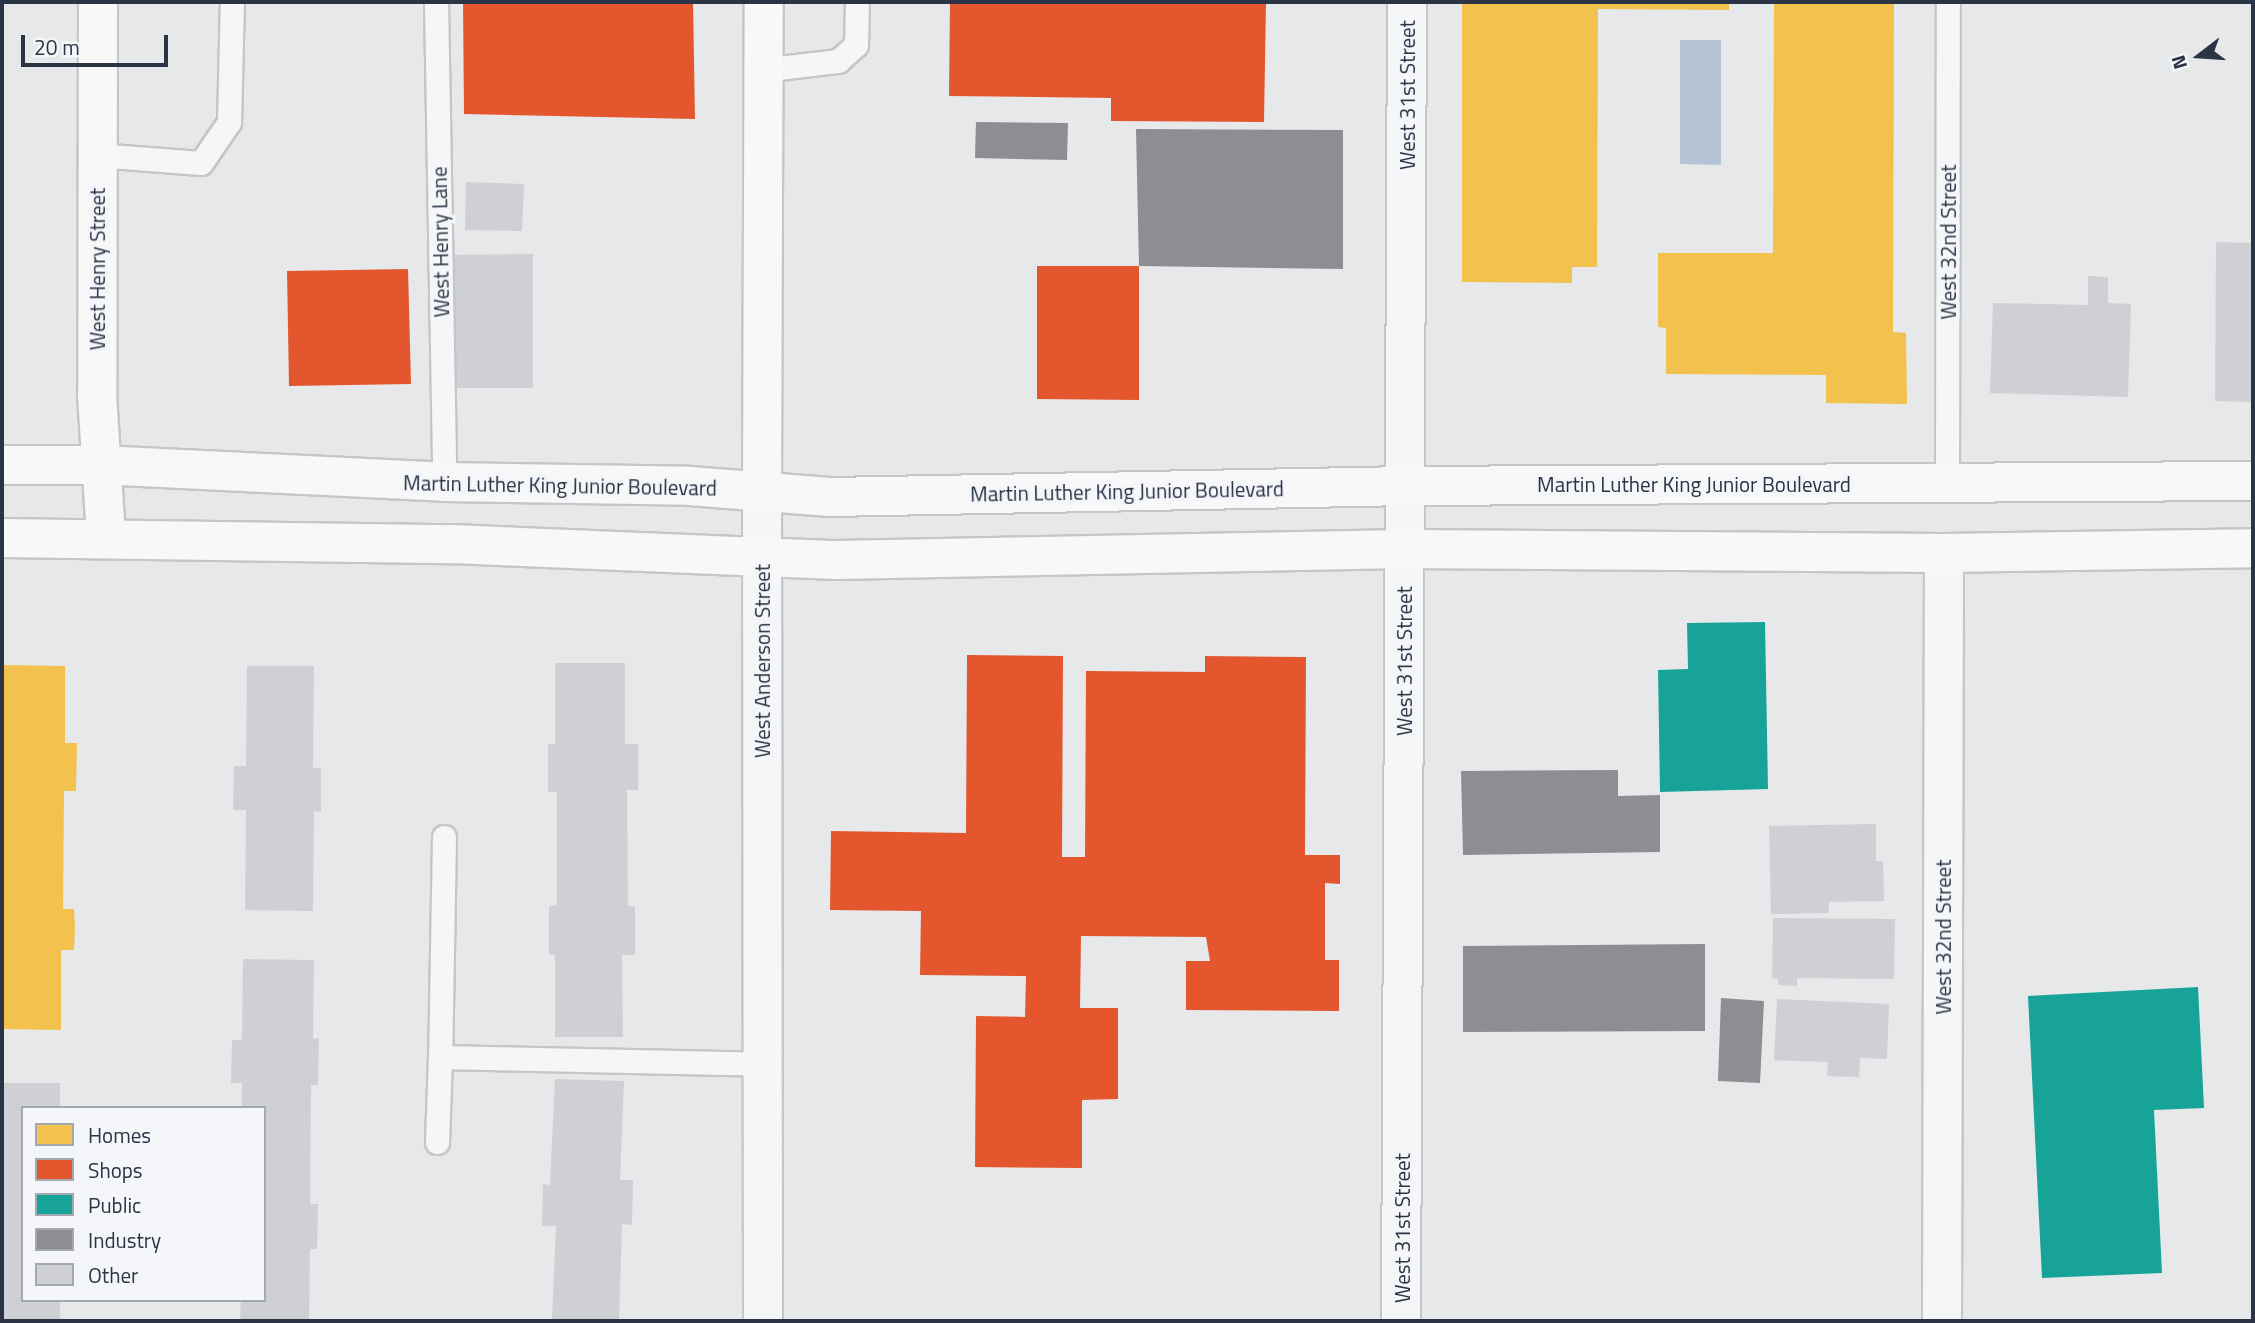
<!DOCTYPE html>
<html>
<head>
<meta charset="utf-8">
<style>
	body { margin:0 }
	#map { position:relative; width:2255px; height:1323px; overflow:hidden; background:#e6e8ea; font-family:"Titillium Web",sans-serif }
	div>[style] { position:absolute }
	.water>* { inset:0; background:#b4c4d5 }
	.homes>* { inset:0; background:#f2c14e }
	.shops>* { inset:0; background:#e4572e }
	.public>* { inset:0; background:#17a398 }
	.industry>* { inset:0; background:#8d8d92 }
	.building>* { inset:0; background:#ced0d3 }
	.roads { filter:drop-shadow(2px 0 #c4c6c8) drop-shadow(-2px 0 #c4c6c8) drop-shadow(0 2px #c4c6c8) drop-shadow(0 -2px #c4c6c8) }
	.service>* { height:23px; margin:-11.5px; padding:0 11.5px; transform-origin:11.5px; border-radius:11.5px; background:#f5f6f7 }
	.minor>* { height:38px; margin:-19px; padding:0 19px; transform-origin:19px; border-radius:19px; background:#f5f6f7 }
	.tertiary>* { height:38px; margin:-19px; padding:0 19px; transform-origin:19px; border-radius:19px; background:#f5f6f7 }
	.secondary>* { height:38px; margin:-19px; padding:0 19px; transform-origin:19px; border-radius:19px; background:#f8f8f8 }
	.primary>* { height:38px; margin:-19px; padding:0 19px; transform-origin:19px; border-radius:19px; background:#f8f8f8 }
	span { translate:-50% -50%; white-space:nowrap; text-align:center; line-height:1.15; -webkit-text-stroke:7px #f4f6f9; paint-order:stroke }
	.street-label { font-size:21px; color:#2b3445 }
	.frame { position:absolute; inset:0; border:4px solid #2b3445; pointer-events:none }
	.legend { position:absolute; left:21px; top:1106px; width:245px; height:196px; box-sizing:border-box; background:#f4f6f9; border:2px solid #a4a8b1; margin:0; padding:9px 12px; list-style:none; font-size:21px; color:#2b3445 }
	.legend li { display:flex; align-items:center; gap:14px; height:35px }
	.legend b { width:35px; border:2px solid #a4a8b1 }
	.north { position:absolute; left:2164px; top:21px; width:70px; height:70px; -webkit-text-stroke:5px #f4f6f9; paint-order:stroke; rotate:253deg; font-size:19px; font-weight:700; line-height:28px; text-align:center; color:#2b3445 }
	.north::after { content:''; display:block; margin:auto; width:24px; height:32px; background:#2b3445; clip-path:polygon(50% 0,100% 100%,50% 72%,0 100%) }
	.scale { position:absolute; left:21px; top:35px; width:147px; height:32px; box-sizing:border-box; border:4px solid #2b3445; border-top:0; padding-left:9px; font-size:21px; line-height:24px; white-space:nowrap; color:#2b3445; -webkit-text-stroke:5px #f4f6f9; paint-order:stroke }
</style>
</head>
<body>
<div id="map">
	<div class="water">
		<div style="clip-path:polygon(1680px 40px,1721px 40px,1721px 165px,1680px 164px)"></div>
	</div>
	<div class="homes">
		<div style="clip-path:polygon(1462px 2px,1729px 2px,1729px 10px,1598px 9px,1597px 267px,1572px 267px,1572px 283px,1462px 282px)"></div>
		<div style="clip-path:polygon(1774px 2px,1894px 2px,1893px 332px,1906px 333px,1907px 404px,1826px 403px,1826px 375px,1666px 374px,1666px 328px,1658px 327px,1658px 253px,1773px 253px)"></div>
		<div style="clip-path:polygon(2px 665px,65px 666px,65px 743px,77px 743px,76px 791px,64px 791px,63px 909px,74px 909px,75px 927px,74px 950px,61px 950px,61px 1030px,2px 1029px)"></div>
	</div>
	<div class="shops">
		<div style="clip-path:polygon(463px 2px,693px 2px,695px 119px,464px 114px)"></div>
		<div style="clip-path:polygon(950px 2px,1266px 2px,1264px 122px,1111px 121px,1111px 98px,949px 96px)"></div>
		<div style="clip-path:polygon(1037px 266px,1139px 266px,1139px 400px,1037px 399px)"></div>
		<div style="clip-path:polygon(408px 269px,411px 384px,289px 386px,287px 271px)"></div>
		<div style="clip-path:polygon(2px 357px,4px 357px,4px 388px,2px 388px)"></div>
		<div style="clip-path:polygon(967px 655px,1063px 656px,1062px 857px,1085px 857px,1086px 671px,1205px 672px,1205px 656px,1306px 657px,1305px 855px,1340px 855px,1340px 884px,1325px 883px,1325px 960px,1339px 960px,1339px 1011px,1186px 1010px,1186px 961px,1210px 961px,1206px 937px,1081px 936px,1080px 1008px,1118px 1008px,1118px 1099px,1082px 1100px,1082px 1168px,975px 1167px,976px 1016px,1025px 1017px,1026px 976px,920px 975px,921px 911px,830px 910px,831px 831px,966px 833px)"></div>
	</div>
	<div class="public">
		<div style="clip-path:polygon(1765px 622px,1768px 789px,1660px 792px,1658px 670px,1688px 669px,1687px 623px)"></div>
		<div style="clip-path:polygon(2198px 987px,2204px 1108px,2154px 1110px,2162px 1273px,2042px 1278px,2028px 996px)"></div>
	</div>
	<div class="industry">
		<div style="clip-path:polygon(976px 122px,1068px 123px,1067px 160px,975px 158px)"></div>
		<div style="clip-path:polygon(1136px 129px,1343px 130px,1343px 269px,1139px 266px)"></div>
		<div style="clip-path:polygon(1618px 770px,1618px 796px,1660px 795px,1660px 852px,1463px 855px,1461px 771px)"></div>
		<div style="clip-path:polygon(1705px 944px,1705px 1031px,1463px 1032px,1463px 946px)"></div>
		<div style="clip-path:polygon(1721px 998px,1764px 1001px,1760px 1083px,1718px 1081px)"></div>
	</div>
	<div class="building">
		<div style="clip-path:polygon(466px 182px,524px 184px,522px 231px,465px 230px)"></div>
		<div style="clip-path:polygon(2216px 242px,2253px 243px,2253px 402px,2215px 401px)"></div>
		<div style="clip-path:polygon(533px 254px,533px 388px,453px 388px,451px 255px)"></div>
		<div style="clip-path:polygon(2088px 276px,2108px 277px,2108px 303px,2131px 304px,2128px 397px,1990px 393px,1993px 303px,2088px 305px)"></div>
		<div style="clip-path:polygon(555px 663px,625px 663px,625px 744px,638px 744px,638px 790px,627px 790px,628px 906px,635px 906px,635px 955px,622px 955px,623px 1037px,555px 1037px,555px 955px,549px 954px,549px 906px,557px 905px,557px 792px,548px 792px,548px 744px,555px 744px)"></div>
		<div style="clip-path:polygon(247px 666px,314px 666px,313px 768px,321px 768px,321px 812px,314px 811px,313px 911px,245px 910px,246px 810px,233px 810px,234px 766px,246px 766px)"></div>
		<div style="clip-path:polygon(1876px 824px,1876px 861px,1883px 861px,1884px 901px,1829px 902px,1829px 913px,1771px 914px,1769px 826px)"></div>
		<div style="clip-path:polygon(1773px 918px,1895px 919px,1894px 979px,1797px 978px,1797px 986px,1778px 985px,1778px 979px,1772px 978px)"></div>
		<div style="clip-path:polygon(243px 959px,314px 960px,313px 1039px,319px 1038px,318px 1085px,311px 1085px,310px 1204px,318px 1204px,317px 1249px,310px 1249px,309px 1321px,240px 1321px,241px 1300px,264px 1300px,264px 1108px,242px 1108px,242px 1083px,231px 1083px,232px 1040px,242px 1040px)"></div>
		<div style="clip-path:polygon(1777px 999px,1889px 1004px,1887px 1059px,1860px 1058px,1859px 1077px,1827px 1076px,1828px 1062px,1774px 1060px)"></div>
		<div style="clip-path:polygon(555px 1079px,624px 1081px,620px 1180px,633px 1180px,632px 1225px,622px 1224px,619px 1321px,552px 1321px,556px 1226px,542px 1226px,543px 1184px,550px 1185px)"></div>
		<div style="clip-path:polygon(2px 1083px,60px 1083px,60px 1108px,23px 1108px,23px 1300px,60px 1300px,60px 1321px,2px 1321px)"></div>
	</div>
	<div class="roads">
		<div class="service">
			<div style="left:436px;top:2px;width:480px;rotate:89deg"></div>
			<div style="left:762px;top:70px;width:77px;rotate:-6.8deg"></div>
			<div style="left:838px;top:61px;width:24px;rotate:-42deg"></div>
			<div style="left:856px;top:45px;width:43px;rotate:-88.7deg"></div>
			<div style="left:97px;top:155px;width:104px;rotate:4.4deg"></div>
			<div style="left:201px;top:163px;width:50px;rotate:-55.7deg"></div>
			<div style="left:229px;top:122px;width:120px;rotate:-88.6deg"></div>
			<div style="left:1947px;top:482px;width:480px;rotate:-89.9deg"></div>
			<div style="left:444px;top:837px;width:220px;rotate:91deg"></div>
			<div style="left:440px;top:1057px;width:322px;rotate:1.2deg"></div>
			<div style="left:437px;top:1142px;width:85px;rotate:-88deg"></div>
		</div>
		<div class="minor">
			<div style="left:1401px;top:1321px;width:1319px;rotate:-89.74deg"></div>
			<div style="left:1942px;top:1321px;width:768px;rotate:-89.85deg"></div>
		</div>
		<div class="tertiary">
			<div style="left:762px;top:491px;width:830px;rotate:89.93deg"></div>
		</div>
		<div class="secondary">
			<div style="left:98px;top:2px;width:392px;rotate:90.1deg"></div>
			<div style="left:97px;top:394px;width:142px;rotate:86.4deg"></div>
			<div style="left:762px;top:491px;width:489px;rotate:-89.8deg"></div>
		</div>
		<div class="primary">
			<div style="left:2px;top:465px;width:98px"></div>
			<div style="left:100px;top:465px;width:344px;rotate:2.8deg"></div>
			<div style="left:444px;top:482px;width:246px;rotate:0.9deg"></div>
			<div style="left:690px;top:486px;width:140px;rotate:4.5deg"></div>
			<div style="left:830px;top:497px;width:576px;rotate:-1.09deg"></div>
			<div style="left:1406px;top:486px;width:847px;rotate:-0.34deg"></div>
			<div style="left:2px;top:538px;width:450px;rotate:0.8deg"></div>
			<div style="left:452px;top:544px;width:385px;rotate:2.4deg"></div>
			<div style="left:837px;top:560px;width:567px;rotate:-1.11deg"></div>
			<div style="left:1404px;top:549px;width:540px;rotate:0.42deg"></div>
			<div style="left:1944px;top:553px;width:309px;rotate:-0.9deg"></div>
		</div>
	</div>
	<div class="street-label">
		<span style="left:1407px;top:95px;rotate:-90deg">West 31st Street</span>
		<span style="left:440px;top:242px;rotate:-91deg">West Henry Lane</span>
		<span style="left:1948px;top:242px;rotate:-90deg">West 32nd Street</span>
		<span style="left:97px;top:269px;rotate:-90deg">West Henry Street</span>
		<span style="left:1694px;top:484px">Martin Luther King Junior Boulevard</span>
		<span style="left:560px;top:485px;rotate:1deg">Martin Luther King Junior Boulevard</span>
		<span style="left:1127px;top:491px;rotate:-1deg">Martin Luther King Junior Boulevard</span>
		<span style="left:762px;top:661px;rotate:-90deg">West Anderson Street</span>
		<span style="left:1404px;top:661px;rotate:-90deg">West 31st Street</span>
		<span style="left:1943px;top:937px;rotate:-90deg">West 32nd Street</span>
		<span style="left:1402px;top:1228px;rotate:-90deg">West 31st Street</span>
	</div>
	<div class="frame"></div>
	<ul class="legend">
	<li><b style="height:19px;background:#f2c14e"></b>Homes</li>
	<li><b style="height:19px;background:#e4572e"></b>Shops</li>
	<li><b style="height:19px;background:#17a398"></b>Public</li>
	<li><b style="height:19px;background:#8d8d92"></b>Industry</li>
	<li><b style="height:19px;background:#ced0d3"></b>Other</li>
	</ul>
	<div class="north">N</div>
	<div class="scale">20 m</div>
</div>
</body>
</html>
